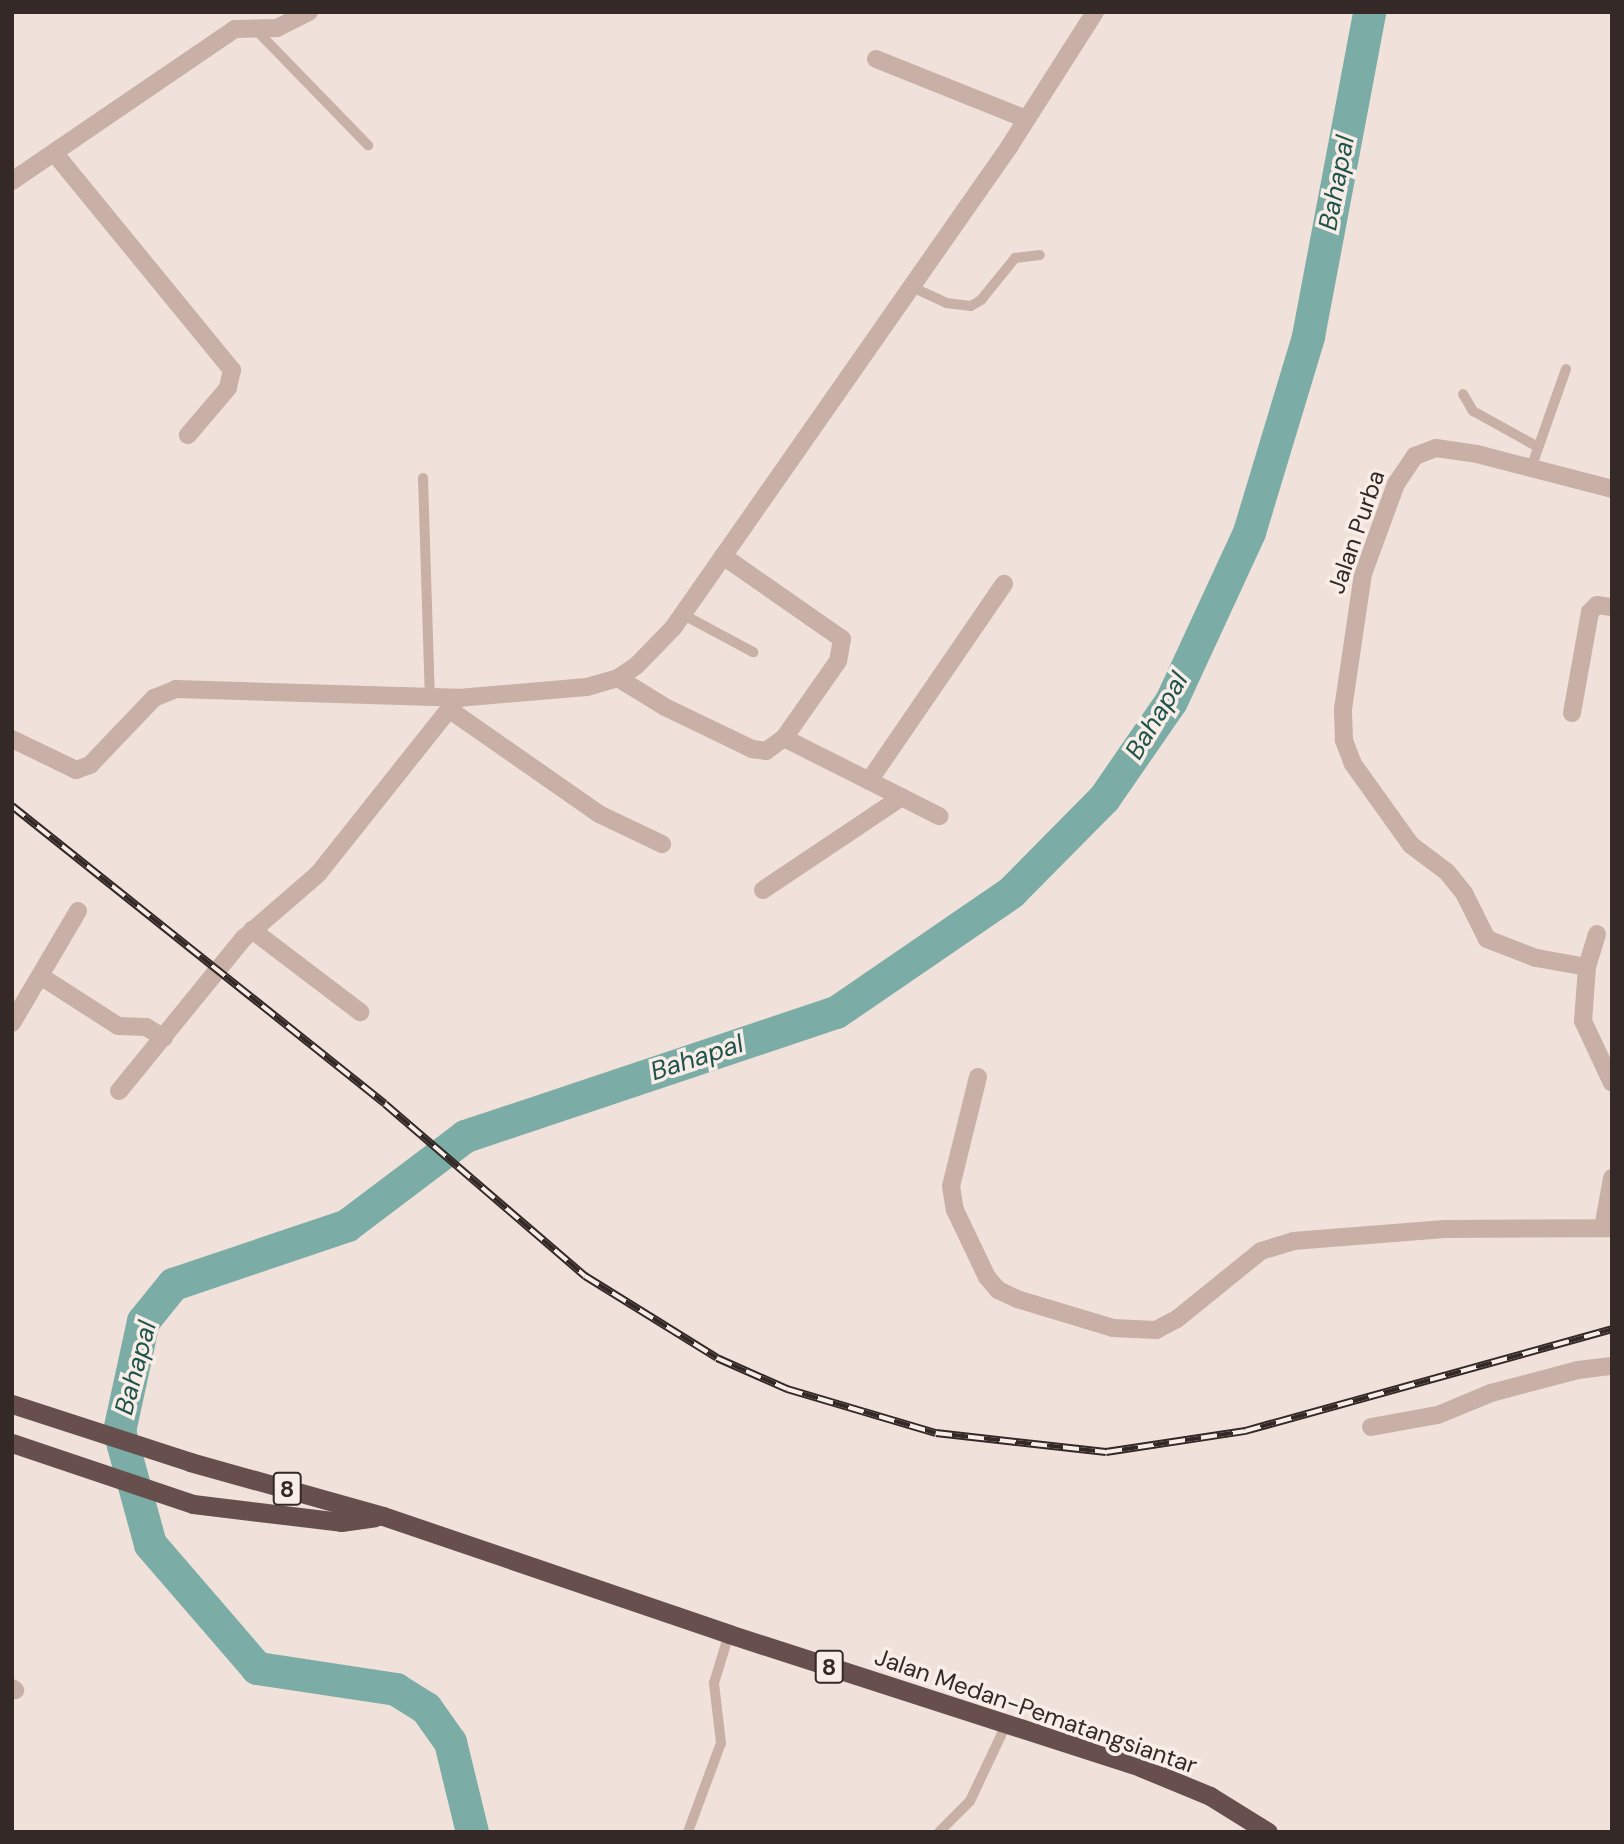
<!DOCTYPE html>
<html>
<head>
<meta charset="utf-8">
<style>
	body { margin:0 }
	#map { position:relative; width:1624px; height:1844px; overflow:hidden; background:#f0e2db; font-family:"DM Sans",sans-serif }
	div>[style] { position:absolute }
	.river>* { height:33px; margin:-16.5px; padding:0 16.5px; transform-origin:16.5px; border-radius:16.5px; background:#7baca5 }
	.service>* { height:10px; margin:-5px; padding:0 5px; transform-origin:5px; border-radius:5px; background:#c8b0a7 }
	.minor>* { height:18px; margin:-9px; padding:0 9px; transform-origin:9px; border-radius:9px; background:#c8b0a7 }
	.trunk>* { height:19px; margin:-9.5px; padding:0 9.5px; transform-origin:9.5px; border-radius:9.5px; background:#664f4c }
	.rail>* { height:8px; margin-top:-4px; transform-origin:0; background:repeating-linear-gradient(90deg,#f8ede7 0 16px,#352927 0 32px); box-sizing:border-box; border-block:2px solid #352927 }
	span { translate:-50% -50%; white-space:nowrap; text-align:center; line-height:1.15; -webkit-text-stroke:7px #f8ede7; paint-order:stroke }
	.shield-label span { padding:2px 5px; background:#f8ede7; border:2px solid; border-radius:5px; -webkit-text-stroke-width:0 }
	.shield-label { font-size:23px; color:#352927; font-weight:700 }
	.street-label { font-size:24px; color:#352927 }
	.water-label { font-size:26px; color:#1f544d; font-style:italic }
	.frame { position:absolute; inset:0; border:14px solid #352927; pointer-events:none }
</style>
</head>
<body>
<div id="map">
	<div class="river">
		<div style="left:472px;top:1832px;width:93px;rotate:-103.7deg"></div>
		<div style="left:450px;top:1742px;width:42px;rotate:-125.2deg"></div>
		<div style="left:426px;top:1708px;width:36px;rotate:-148deg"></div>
		<div style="left:396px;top:1689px;width:141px;rotate:-171.4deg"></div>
		<div style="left:257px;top:1668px;width:164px;rotate:-130.8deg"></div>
		<div style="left:150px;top:1544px;width:117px;rotate:-105.3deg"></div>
		<div style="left:119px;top:1431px;width:113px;rotate:-77.7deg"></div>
		<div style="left:143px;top:1321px;width:48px;rotate:-51deg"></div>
		<div style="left:173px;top:1284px;width:184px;rotate:-18.7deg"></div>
		<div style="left:347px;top:1225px;width:148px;rotate:-37deg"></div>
		<div style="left:465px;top:1136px;width:391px;rotate:-18.5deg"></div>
		<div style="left:836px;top:1012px;width:212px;rotate:-34.4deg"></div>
		<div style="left:1011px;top:892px;width:132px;rotate:-45.3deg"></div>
		<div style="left:1104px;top:798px;width:118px;rotate:-55.4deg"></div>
		<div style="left:1171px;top:701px;width:186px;rotate:-65.2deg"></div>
		<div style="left:1249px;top:532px;width:205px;rotate:-73.2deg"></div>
		<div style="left:1308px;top:336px;width:330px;rotate:-79.3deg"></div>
	</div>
	<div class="service">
		<div style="left:256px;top:30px;width:161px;rotate:45.8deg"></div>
		<div style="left:910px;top:286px;width:40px;rotate:25deg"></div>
		<div style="left:946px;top:303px;width:25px;rotate:7deg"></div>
		<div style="left:971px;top:306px;width:12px;rotate:-31deg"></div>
		<div style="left:981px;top:300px;width:54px;rotate:-51deg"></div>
		<div style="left:1015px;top:258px;width:25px;rotate:-7deg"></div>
		<div style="left:1463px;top:394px;width:20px;rotate:60deg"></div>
		<div style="left:1473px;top:411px;width:74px;rotate:29deg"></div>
		<div style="left:1531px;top:468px;width:105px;rotate:-70.5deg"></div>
		<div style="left:423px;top:478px;width:219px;rotate:88.2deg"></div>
		<div style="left:682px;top:614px;width:81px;rotate:28.2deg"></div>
		<div style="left:688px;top:1832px;width:95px;rotate:-69.7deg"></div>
		<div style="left:721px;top:1743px;width:60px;rotate:-96.7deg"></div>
		<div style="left:714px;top:1683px;width:51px;rotate:-73deg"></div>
		<div style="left:939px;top:1832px;width:44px;rotate:-45deg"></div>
		<div style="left:970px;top:1801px;width:84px;rotate:-64.7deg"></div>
	</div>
	<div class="minor">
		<div style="left:876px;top:59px;width:162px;rotate:21.8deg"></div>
		<div style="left:56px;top:155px;width:278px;rotate:50.7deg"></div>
		<div style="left:232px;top:370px;width:18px;rotate:103deg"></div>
		<div style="left:228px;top:388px;width:62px;rotate:130.4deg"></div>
		<div style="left:12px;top:181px;width:270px;rotate:-34.3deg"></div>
		<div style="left:235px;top:29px;width:42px;rotate:-1.4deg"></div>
		<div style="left:277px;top:28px;width:36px;rotate:-27deg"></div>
		<div style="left:723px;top:556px;width:145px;rotate:34.9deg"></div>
		<div style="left:842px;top:639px;width:22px;rotate:100deg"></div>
		<div style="left:838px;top:661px;width:94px;rotate:125deg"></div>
		<div style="left:784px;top:738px;width:174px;rotate:26.7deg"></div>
		<div style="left:618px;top:678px;width:55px;rotate:31.7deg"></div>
		<div style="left:665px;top:707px;width:97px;rotate:25.8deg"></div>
		<div style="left:752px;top:749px;width:14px;rotate:8deg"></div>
		<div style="left:766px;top:751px;width:22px;rotate:-36deg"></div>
		<div style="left:450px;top:710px;width:182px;rotate:34.9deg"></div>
		<div style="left:599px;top:814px;width:70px;rotate:25.5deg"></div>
		<div style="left:1572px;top:713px;width:103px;rotate:-79.9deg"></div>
		<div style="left:1590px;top:612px;width:10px;rotate:-45deg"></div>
		<div style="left:1597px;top:605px;width:15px;rotate:8deg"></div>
		<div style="left:12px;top:739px;width:71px;rotate:25.8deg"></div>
		<div style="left:76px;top:770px;width:15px;rotate:-20deg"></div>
		<div style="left:90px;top:765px;width:93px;rotate:-46.3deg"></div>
		<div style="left:154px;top:698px;width:24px;rotate:-22deg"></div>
		<div style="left:176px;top:689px;width:282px;rotate:1.8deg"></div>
		<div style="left:458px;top:698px;width:129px;rotate:-4.9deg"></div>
		<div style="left:587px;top:687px;width:32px;rotate:-16deg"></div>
		<div style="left:618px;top:678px;width:22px;rotate:-34deg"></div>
		<div style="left:636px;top:666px;width:53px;rotate:-45.8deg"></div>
		<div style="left:673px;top:628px;width:587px;rotate:-55.06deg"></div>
		<div style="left:1009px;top:147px;width:160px;rotate:-57.5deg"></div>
		<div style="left:869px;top:781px;width:239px;rotate:-55.6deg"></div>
		<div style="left:763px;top:890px;width:167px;rotate:-33.8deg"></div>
		<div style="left:252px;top:930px;width:136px;rotate:37.2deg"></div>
		<div style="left:1597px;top:934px;width:34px;rotate:107deg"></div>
		<div style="left:1587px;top:967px;width:54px;rotate:94.2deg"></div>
		<div style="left:1583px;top:1021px;width:68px;rotate:64.9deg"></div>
		<div style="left:1587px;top:967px;width:52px;rotate:-170deg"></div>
		<div style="left:1536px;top:958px;width:53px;rotate:-158.8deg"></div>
		<div style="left:1487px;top:939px;width:51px;rotate:-116.6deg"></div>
		<div style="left:1464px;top:893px;width:27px;rotate:-129deg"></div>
		<div style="left:1447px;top:872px;width:45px;rotate:-143.1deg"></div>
		<div style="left:1411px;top:845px;width:100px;rotate:-125.6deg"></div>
		<div style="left:1353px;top:764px;width:26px;rotate:-111deg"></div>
		<div style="left:1344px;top:740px;width:31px;rotate:-92deg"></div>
		<div style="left:1343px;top:709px;width:136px;rotate:-81.6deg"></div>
		<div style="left:1363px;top:574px;width:96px;rotate:-69.9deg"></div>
		<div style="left:1396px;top:484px;width:34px;rotate:-56deg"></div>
		<div style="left:1415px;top:456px;width:22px;rotate:-21deg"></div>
		<div style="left:1436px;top:448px;width:41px;rotate:8.3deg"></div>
		<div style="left:1477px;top:454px;width:139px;rotate:14.5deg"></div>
		<div style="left:42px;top:977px;width:90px;rotate:32.8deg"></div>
		<div style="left:118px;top:1026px;width:28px;rotate:2deg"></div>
		<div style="left:146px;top:1027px;width:21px;rotate:31deg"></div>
		<div style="left:12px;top:1023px;width:130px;rotate:-59.5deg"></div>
		<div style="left:978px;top:1077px;width:112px;rotate:103.9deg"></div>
		<div style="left:951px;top:1186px;width:24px;rotate:81deg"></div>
		<div style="left:955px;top:1210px;width:74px;rotate:64.5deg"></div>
		<div style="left:987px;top:1277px;width:17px;rotate:50deg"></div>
		<div style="left:998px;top:1290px;width:21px;rotate:25deg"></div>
		<div style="left:1017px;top:1299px;width:100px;rotate:16.8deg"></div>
		<div style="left:1113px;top:1328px;width:43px;rotate:2.7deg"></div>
		<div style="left:1156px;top:1330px;width:24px;rotate:-28deg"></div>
		<div style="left:1177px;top:1319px;width:108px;rotate:-39deg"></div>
		<div style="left:1261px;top:1251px;width:34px;rotate:-17deg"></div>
		<div style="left:1293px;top:1241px;width:152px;rotate:-4.5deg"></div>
		<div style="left:1445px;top:1229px;width:167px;rotate:-0.3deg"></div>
		<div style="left:119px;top:1091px;width:198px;rotate:-50.8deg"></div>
		<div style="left:244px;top:938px;width:98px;rotate:-40.9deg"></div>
		<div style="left:318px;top:874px;width:225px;rotate:-51.5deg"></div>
		<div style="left:1603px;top:1228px;width:51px;rotate:-79.8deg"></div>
		<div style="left:1371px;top:1427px;width:68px;rotate:-10.2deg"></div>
		<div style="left:1438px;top:1415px;width:57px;rotate:-22.5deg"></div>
		<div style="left:1491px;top:1393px;width:90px;rotate:-14.8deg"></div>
		<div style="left:1578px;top:1370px;width:34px;rotate:-7deg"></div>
		<div style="left:12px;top:1688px;width:4px;rotate:34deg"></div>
	</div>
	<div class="trunk">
		<div style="left:12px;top:1404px;width:187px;rotate:18deg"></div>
		<div style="left:190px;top:1462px;width:200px;rotate:15.6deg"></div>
		<div style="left:383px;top:1516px;width:366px;rotate:18.8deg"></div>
		<div style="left:729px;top:1634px;width:432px;rotate:17.9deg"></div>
		<div style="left:1140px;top:1767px;width:76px;rotate:22.5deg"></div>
		<div style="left:1210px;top:1796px;width:68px;rotate:31.8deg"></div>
		<div style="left:12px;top:1443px;width:191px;rotate:18.6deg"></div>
		<div style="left:193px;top:1504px;width:149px;rotate:6.9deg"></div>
		<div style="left:341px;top:1522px;width:34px;rotate:-8deg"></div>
	</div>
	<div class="rail">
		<div style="left:12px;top:806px;width:477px;rotate:38.6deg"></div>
		<div style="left:385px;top:1104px;width:264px;rotate:40.7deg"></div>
		<div style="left:585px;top:1276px;width:155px;rotate:31.8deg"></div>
		<div style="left:717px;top:1358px;width:77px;rotate:23.9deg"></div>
		<div style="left:787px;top:1389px;width:155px;rotate:16.5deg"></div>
		<div style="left:936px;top:1433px;width:171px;rotate:6.4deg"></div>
		<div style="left:1106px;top:1452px;width:141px;rotate:-8.6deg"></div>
		<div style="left:1245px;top:1431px;width:381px;rotate:-15.5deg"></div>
	</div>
	<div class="shield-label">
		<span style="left:287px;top:1489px">8</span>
		<span style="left:829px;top:1667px">8</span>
	</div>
	<div class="street-label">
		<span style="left:1356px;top:532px;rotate:-71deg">Jalan Purba</span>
		<span style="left:1036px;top:1711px;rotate:19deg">Jalan Medan-Pematangsiantar</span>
	</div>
	<div class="water-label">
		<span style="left:1337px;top:183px;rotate:-79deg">Bahapal</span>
		<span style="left:1157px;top:716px;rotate:-59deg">Bahapal</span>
		<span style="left:697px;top:1058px;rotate:-18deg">Bahapal</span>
		<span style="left:136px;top:1368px;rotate:-75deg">Bahapal</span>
	</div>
	<div class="frame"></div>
</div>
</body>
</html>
